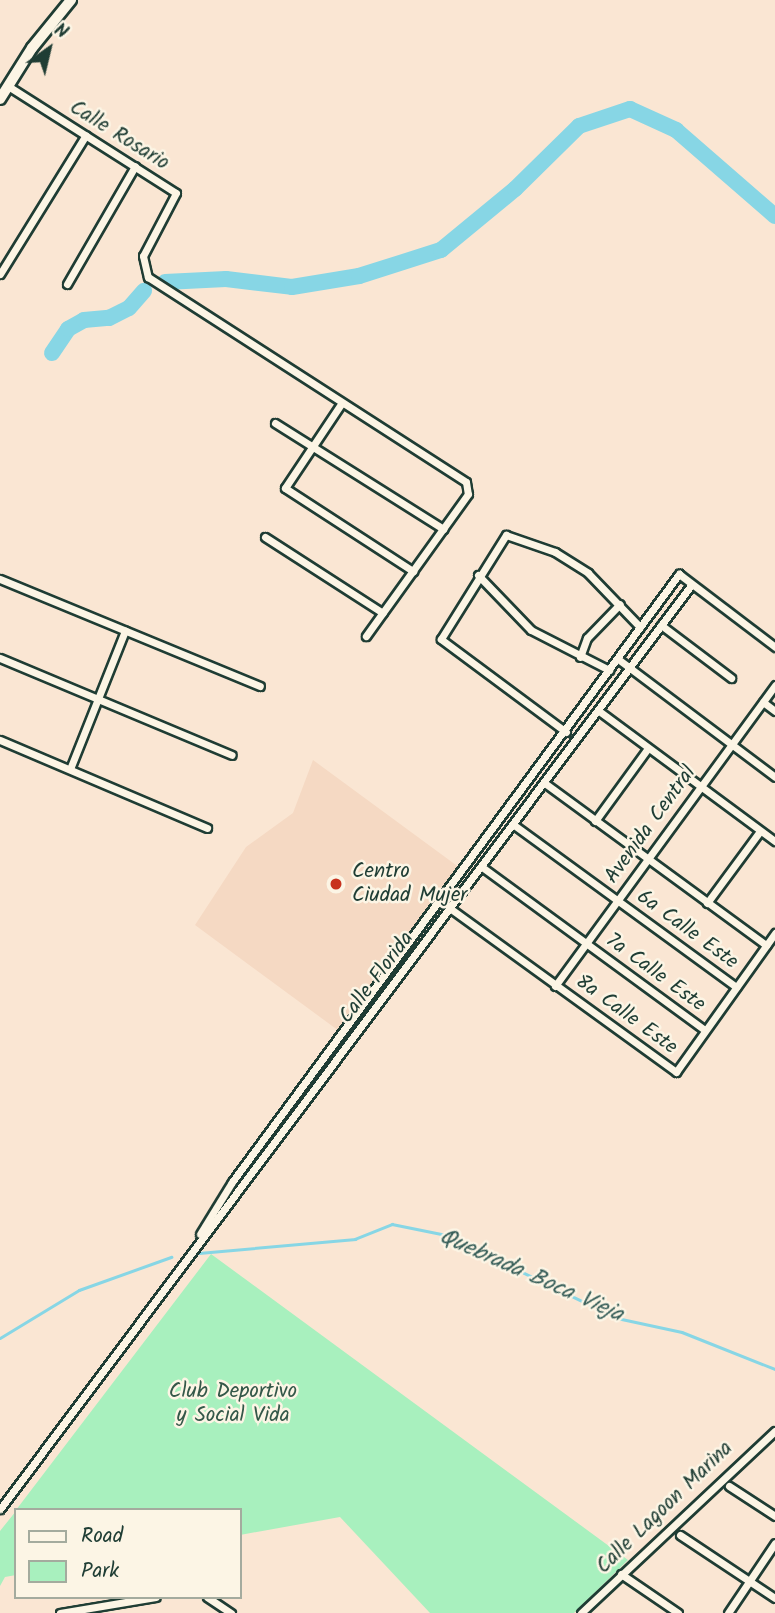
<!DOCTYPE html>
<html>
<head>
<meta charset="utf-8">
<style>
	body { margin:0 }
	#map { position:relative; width:775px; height:1613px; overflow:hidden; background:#fae6d3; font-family:Kalam,sans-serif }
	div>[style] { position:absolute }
	.built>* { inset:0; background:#f5d9c3 }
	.green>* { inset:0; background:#a8f0be }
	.stream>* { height:2.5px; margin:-1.25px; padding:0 1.25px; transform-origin:1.25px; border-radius:1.25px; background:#87d6e5 }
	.river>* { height:16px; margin:-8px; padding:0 8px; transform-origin:8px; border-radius:8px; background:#87d6e5 }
	.roads { filter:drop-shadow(2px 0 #1f3d34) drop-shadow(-2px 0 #1f3d34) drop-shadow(0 2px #1f3d34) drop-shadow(0 -2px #1f3d34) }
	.minor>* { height:7px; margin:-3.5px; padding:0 3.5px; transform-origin:3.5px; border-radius:3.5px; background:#fcf5e5 }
	.secondary>* { height:10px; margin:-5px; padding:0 5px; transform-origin:5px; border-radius:5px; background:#fcf5e5 }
	.dots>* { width:19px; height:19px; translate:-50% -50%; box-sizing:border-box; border:4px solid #fcf5e5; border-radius:50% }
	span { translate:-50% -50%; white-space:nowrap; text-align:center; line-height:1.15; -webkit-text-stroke:5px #fcf5e5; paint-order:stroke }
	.street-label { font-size:21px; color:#1f3d34 }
	.poi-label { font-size:21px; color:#1f3d34 }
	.left { translate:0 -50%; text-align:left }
	.park-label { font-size:21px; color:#345849 }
	.water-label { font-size:23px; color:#345c57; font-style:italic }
	.legend { position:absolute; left:14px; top:1508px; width:228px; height:91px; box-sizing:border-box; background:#fcf5e5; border:2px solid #a4ab9e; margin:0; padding:9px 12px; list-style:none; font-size:21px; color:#1f3d34 }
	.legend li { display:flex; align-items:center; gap:14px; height:35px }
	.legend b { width:35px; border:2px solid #a4ab9e }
	.north { position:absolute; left:14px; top:14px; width:70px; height:70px; -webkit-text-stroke:5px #fcf5e5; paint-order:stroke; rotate:34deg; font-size:19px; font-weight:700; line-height:28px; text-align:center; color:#1f3d34 }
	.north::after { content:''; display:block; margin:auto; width:24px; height:32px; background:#1f3d34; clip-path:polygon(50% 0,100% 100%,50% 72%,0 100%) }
</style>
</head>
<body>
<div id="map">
	<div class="built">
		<div style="clip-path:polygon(313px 760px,460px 868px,339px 1031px,195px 925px,246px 847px,293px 813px)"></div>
	</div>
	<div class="green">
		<div style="clip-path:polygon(211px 1254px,628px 1560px,574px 1613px,430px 1613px,340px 1517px,240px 1535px,240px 1510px,16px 1510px)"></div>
		<div style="clip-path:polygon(16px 1511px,16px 1575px,5px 1577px,0 1586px,0 1531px)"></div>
	</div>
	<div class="stream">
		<div style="left:199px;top:1253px;width:157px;rotate:-5.1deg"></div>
		<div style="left:355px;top:1239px;width:40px;rotate:-22deg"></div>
		<div style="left:392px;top:1224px;width:55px;rotate:11.5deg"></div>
		<div style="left:446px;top:1235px;width:190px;rotate:25.9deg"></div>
		<div style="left:617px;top:1318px;width:66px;rotate:12.2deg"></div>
		<div style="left:682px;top:1332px;width:100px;rotate:21.7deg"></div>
		<div style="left:0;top:1338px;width:92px;rotate:-31.3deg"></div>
		<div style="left:79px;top:1290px;width:98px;rotate:-19.7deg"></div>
	</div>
	<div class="river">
		<div style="left:165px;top:282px;width:61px;rotate:-2.8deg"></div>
		<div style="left:226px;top:279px;width:66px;rotate:6.9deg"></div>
		<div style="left:292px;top:287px;width:68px;rotate:-9.3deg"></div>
		<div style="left:359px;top:276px;width:86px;rotate:-17.6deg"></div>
		<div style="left:441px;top:250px;width:96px;rotate:-39.5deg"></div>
		<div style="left:515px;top:189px;width:90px;rotate:-44.5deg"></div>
		<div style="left:579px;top:126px;width:54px;rotate:-18.4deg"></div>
		<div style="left:630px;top:109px;width:51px;rotate:24.5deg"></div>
		<div style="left:676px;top:130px;width:131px;rotate:41deg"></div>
		<div style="left:52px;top:353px;width:29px;rotate:-56deg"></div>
		<div style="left:68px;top:329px;width:18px;rotate:-29deg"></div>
		<div style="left:84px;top:320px;width:25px;rotate:-5deg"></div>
		<div style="left:109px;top:318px;width:22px;rotate:-27deg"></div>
		<div style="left:129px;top:308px;width:23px;rotate:-49deg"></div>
	</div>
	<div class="roads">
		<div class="minor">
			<div style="left:8px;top:86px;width:199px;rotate:32.5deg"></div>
			<div style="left:176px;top:193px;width:71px;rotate:117.6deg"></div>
			<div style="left:143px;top:256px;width:22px;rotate:77deg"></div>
			<div style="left:148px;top:277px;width:378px;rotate:32.8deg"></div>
			<div style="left:466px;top:482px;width:12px;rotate:81deg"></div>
			<div style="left:468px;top:494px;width:175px;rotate:125.7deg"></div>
			<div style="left:0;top:274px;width:163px;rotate:-58.3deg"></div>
			<div style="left:67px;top:284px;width:136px;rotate:-60deg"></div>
			<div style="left:341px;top:404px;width:101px;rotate:123.7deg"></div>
			<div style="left:285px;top:488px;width:153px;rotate:33deg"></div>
			<div style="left:275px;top:423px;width:199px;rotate:32.2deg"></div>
			<div style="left:265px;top:537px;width:140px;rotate:32.8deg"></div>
			<div style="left:478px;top:575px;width:76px;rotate:46.1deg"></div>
			<div style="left:531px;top:630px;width:88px;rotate:27.1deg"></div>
			<div style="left:0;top:579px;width:281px;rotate:22.4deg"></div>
			<div style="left:661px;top:625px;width:88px;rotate:37.1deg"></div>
			<div style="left:580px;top:657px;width:20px;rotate:-70deg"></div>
			<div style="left:587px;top:638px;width:47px;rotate:-45.9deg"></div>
			<div style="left:0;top:658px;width:251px;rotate:22.7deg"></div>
			<div style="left:618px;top:659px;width:196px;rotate:36.9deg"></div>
			<div style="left:763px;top:702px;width:15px;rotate:37deg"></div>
			<div style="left:599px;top:711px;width:219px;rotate:36.5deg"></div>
			<div style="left:566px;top:732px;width:156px;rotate:-143.4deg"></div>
			<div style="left:441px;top:639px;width:123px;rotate:-58deg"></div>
			<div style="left:506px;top:535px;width:52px;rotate:19.1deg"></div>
			<div style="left:555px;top:552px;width:39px;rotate:32deg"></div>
			<div style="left:588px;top:573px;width:75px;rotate:46.1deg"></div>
			<div style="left:0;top:740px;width:225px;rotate:23deg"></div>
			<div style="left:70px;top:769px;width:149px;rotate:-68.3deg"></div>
			<div style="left:546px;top:784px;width:273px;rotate:36.2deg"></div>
			<div style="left:595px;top:821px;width:90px;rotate:-54deg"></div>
			<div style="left:514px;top:825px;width:275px;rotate:36.1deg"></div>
			<div style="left:482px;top:867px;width:276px;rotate:36.2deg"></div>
			<div style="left:707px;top:903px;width:89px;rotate:-53.6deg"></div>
			<div style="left:451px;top:909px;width:278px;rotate:35.9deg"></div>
			<div style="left:676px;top:1072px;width:171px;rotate:-54.5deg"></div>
			<div style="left:555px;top:986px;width:373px;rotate:-53.8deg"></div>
			<div style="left:200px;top:1234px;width:61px;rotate:-58.4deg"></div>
			<div style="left:232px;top:1182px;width:755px;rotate:-53.68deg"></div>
			<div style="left:679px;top:574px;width:121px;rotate:37.2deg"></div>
			<div style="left:729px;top:1486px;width:55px;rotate:33.1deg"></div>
			<div style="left:0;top:1509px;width:1155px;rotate:-53.2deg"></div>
			<div style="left:680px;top:1535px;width:114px;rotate:33.6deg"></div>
			<div style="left:621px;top:1574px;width:69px;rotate:34.4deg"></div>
			<div style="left:207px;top:1597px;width:29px;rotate:34deg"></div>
			<div style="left:60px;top:1613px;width:97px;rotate:-9.5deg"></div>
			<div style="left:581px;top:1613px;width:266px;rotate:-43.2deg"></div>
			<div style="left:728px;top:1613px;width:84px;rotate:-56.1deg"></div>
		</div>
		<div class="secondary">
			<div style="left:0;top:99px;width:60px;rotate:-57.9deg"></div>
			<div style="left:32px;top:48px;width:62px;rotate:-50.9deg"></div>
		</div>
	</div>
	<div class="dots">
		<div style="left:336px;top:884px;background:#c8321e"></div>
	</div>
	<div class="street-label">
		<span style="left:119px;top:136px;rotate:32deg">Calle Rosario</span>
		<span style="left:651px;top:825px;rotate:-54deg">Avenida Central</span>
		<span style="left:687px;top:930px;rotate:36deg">6a Calle Este</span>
		<span style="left:655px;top:973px;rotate:36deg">7a Calle Este</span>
		<span style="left:377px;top:978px;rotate:-53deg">Calle Florida</span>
		<span style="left:626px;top:1015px;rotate:36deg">8a Calle Este</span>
		<span style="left:665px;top:1508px;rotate:-44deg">Calle Lagoon Marina</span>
	</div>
	<div class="poi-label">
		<span class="left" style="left:352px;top:884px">Centro<br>Ciudad Mujer</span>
	</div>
	<div class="park-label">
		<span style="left:233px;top:1404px">Club Deportivo<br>y Social Vida</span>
	</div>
	<div class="water-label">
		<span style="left:531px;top:1276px;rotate:24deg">Quebrada Boca Vieja</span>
	</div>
	<ul class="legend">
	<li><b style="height:9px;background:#fcf5e5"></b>Road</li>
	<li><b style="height:19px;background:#a8f0be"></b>Park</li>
	</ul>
	<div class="north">N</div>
</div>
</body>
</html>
